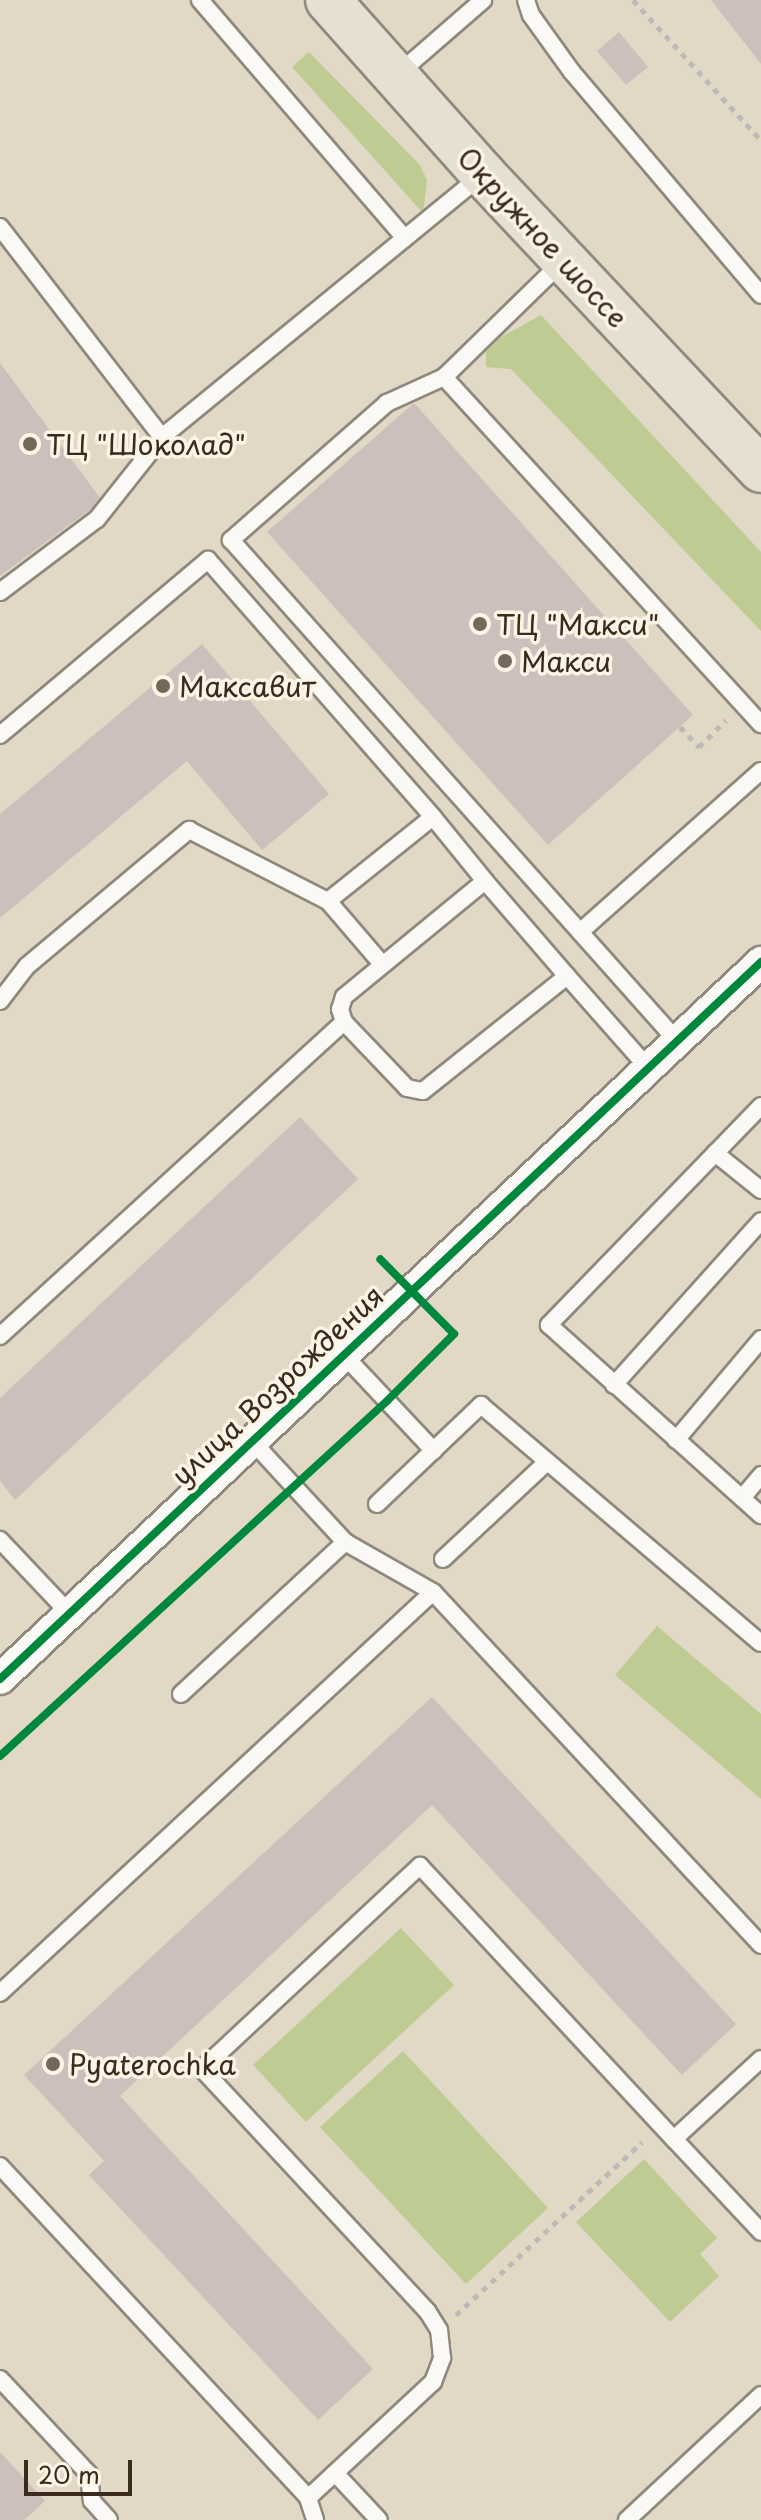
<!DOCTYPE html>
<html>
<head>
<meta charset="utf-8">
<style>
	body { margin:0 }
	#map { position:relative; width:761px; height:2520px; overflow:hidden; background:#e1d9c6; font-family:"Playpen Sans",sans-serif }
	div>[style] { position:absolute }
	.green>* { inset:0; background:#becc94 }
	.building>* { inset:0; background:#cdbfbb }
	.path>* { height:5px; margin-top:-2.5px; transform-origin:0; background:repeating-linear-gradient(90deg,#bdbab6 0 6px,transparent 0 12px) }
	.roads { filter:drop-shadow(2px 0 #8f887c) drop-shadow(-2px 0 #8f887c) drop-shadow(0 2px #8f887c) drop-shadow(0 -2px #8f887c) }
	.lane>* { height:16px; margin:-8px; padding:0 8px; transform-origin:8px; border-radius:8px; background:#faf9f6 }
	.street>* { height:30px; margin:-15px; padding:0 15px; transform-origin:15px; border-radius:15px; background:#faf9f6 }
	.primary>* { height:44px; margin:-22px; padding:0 22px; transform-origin:22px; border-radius:22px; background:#e5e0d2 }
	.cycleway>* { height:8px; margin:-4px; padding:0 4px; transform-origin:4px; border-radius:4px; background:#00873e }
	.dots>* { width:22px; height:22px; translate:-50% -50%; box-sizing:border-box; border:4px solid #fcf5e5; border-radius:50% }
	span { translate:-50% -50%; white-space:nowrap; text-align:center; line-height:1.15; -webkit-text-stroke:7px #fcf5e5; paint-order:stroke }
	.street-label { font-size:28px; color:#3b2a1e }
	.poi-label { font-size:28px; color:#3b2a1e }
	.left { translate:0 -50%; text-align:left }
	.scale { position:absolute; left:24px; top:2460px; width:108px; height:36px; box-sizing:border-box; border:4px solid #3b2a1e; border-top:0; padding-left:10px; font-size:24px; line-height:28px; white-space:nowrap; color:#3b2a1e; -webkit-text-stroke:6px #fcf5e5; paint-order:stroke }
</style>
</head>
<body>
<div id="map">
	<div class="green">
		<div style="clip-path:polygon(309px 52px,420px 165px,427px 180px,423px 213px,292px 67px)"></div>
		<div style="clip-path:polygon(541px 315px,761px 552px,761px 631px,511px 369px,486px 367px,486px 352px,501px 337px)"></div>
		<div style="clip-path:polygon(657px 1626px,761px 1714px,761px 1799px,615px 1675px)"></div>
		<div style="clip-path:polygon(401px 1928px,454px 1985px,306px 2122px,253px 2065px)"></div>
		<div style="clip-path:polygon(403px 2051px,548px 2208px,466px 2284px,320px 2127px)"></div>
		<div style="clip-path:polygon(644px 2159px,717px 2238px,700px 2254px,719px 2276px,670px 2322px,576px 2222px)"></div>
	</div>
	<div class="building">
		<div style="clip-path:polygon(711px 0,761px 0,761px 64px)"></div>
		<div style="clip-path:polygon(619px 32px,648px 67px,626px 85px,597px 51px)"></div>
		<div style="clip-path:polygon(0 363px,100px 498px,92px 508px,0 576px)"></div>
		<div style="clip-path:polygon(414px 403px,693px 715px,548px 845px,267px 532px)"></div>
		<div style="clip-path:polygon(202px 644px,329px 794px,262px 850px,187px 761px,0 918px,0 814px)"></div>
		<div style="clip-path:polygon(300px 1117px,358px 1179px,15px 1500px,0 1481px,0 1398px)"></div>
		<div style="clip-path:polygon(432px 1697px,736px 2024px,682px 2075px,432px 1805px,120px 2096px,373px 2369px,318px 2420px,89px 2175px,104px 2161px,24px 2075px)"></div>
		<div style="clip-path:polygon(0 2452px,45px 2501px,24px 2520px,0 2520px)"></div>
	</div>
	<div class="path">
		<div style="left:633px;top:0;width:190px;rotate:47.6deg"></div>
		<div style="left:680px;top:727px;width:28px;rotate:46deg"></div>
		<div style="left:699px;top:747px;width:38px;rotate:-45deg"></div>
		<div style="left:456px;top:2315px;width:254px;rotate:-42.9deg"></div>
	</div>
	<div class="roads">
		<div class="lane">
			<div style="left:200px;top:0;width:314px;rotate:49.3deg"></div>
			<div style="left:526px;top:0;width:16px;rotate:72deg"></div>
			<div style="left:531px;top:15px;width:70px;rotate:54.3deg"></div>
			<div style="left:572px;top:72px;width:292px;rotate:49.7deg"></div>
			<div style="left:398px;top:74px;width:113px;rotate:-41deg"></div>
			<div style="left:0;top:227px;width:265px;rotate:52.4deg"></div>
			<div style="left:162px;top:437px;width:414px;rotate:-39.3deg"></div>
			<div style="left:563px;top:261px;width:166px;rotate:135.7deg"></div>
			<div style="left:444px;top:377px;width:470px;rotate:47.6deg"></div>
			<div style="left:444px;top:377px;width:63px;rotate:155.5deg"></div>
			<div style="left:387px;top:403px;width:208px;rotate:138.7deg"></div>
			<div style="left:231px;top:540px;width:671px;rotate:48.32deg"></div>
			<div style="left:0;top:592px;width:121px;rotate:-37deg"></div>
			<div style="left:97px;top:519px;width:105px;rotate:-51.6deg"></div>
			<div style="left:0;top:735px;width:272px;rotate:-40.1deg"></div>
			<div style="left:208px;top:560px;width:342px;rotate:48.8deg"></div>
			<div style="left:433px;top:817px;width:82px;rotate:50.9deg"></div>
			<div style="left:328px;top:901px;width:83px;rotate:49.4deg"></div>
			<div style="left:580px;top:932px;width:242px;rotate:-41.7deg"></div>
			<div style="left:567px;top:976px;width:125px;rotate:-130.8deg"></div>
			<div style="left:485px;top:881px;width:183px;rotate:140.6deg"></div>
			<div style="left:344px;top:997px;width:13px;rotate:108deg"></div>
			<div style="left:340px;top:1009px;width:14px;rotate:73deg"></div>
			<div style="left:344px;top:1022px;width:91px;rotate:46.3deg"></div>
			<div style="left:407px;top:1088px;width:16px;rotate:11deg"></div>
			<div style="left:423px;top:1091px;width:184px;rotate:-38.6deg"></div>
			<div style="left:567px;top:976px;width:123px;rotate:48.6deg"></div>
			<div style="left:0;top:1001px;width:44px;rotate:-52.4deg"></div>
			<div style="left:27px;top:966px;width:212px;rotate:-40deg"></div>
			<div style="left:189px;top:830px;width:156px;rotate:27.1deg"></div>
			<div style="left:328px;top:901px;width:134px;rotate:-38.7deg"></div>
			<div style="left:761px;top:1106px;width:305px;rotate:134.1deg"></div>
			<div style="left:549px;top:1325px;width:285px;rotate:41.9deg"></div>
			<div style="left:715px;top:1153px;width:59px;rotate:38.8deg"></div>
			<div style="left:0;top:1336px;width:466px;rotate:-42.4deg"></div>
			<div style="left:342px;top:1353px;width:134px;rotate:46.8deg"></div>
			<div style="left:614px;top:1385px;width:220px;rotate:-48.1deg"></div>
			<div style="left:251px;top:1440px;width:139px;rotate:47.3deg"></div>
			<div style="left:345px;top:1542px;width:101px;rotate:29.6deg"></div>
			<div style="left:433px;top:1592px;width:482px;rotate:47.1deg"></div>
			<div style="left:676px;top:1440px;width:132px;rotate:-49.9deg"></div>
			<div style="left:742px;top:1498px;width:30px;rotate:-50deg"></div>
			<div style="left:377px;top:1504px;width:144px;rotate:-43.6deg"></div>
			<div style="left:481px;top:1405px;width:367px;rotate:40.4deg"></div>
			<div style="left:0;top:1540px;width:100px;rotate:46.6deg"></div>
			<div style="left:443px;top:1559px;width:142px;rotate:-43deg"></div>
			<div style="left:181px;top:1694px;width:224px;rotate:-42.8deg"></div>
			<div style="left:0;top:1993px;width:590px;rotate:-42.8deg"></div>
			<div style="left:674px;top:2139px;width:127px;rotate:46.9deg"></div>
			<div style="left:0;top:2166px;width:453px;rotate:47.1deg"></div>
			<div style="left:308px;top:2498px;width:171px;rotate:-42.9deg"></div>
			<div style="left:433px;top:2382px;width:26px;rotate:-69deg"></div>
			<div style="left:442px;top:2358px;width:28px;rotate:-96deg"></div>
			<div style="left:439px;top:2330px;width:22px;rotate:-122deg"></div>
			<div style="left:427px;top:2311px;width:330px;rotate:-132.9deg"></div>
			<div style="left:202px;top:2069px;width:298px;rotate:-43deg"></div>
			<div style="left:420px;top:1866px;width:373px;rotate:47.1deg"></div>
			<div style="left:674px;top:2139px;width:118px;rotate:-42.6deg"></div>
			<div style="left:0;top:2379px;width:130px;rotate:46.9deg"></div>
			<div style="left:89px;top:2474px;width:27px;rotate:84deg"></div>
			<div style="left:92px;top:2501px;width:25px;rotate:48deg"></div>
			<div style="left:335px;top:2473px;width:64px;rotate:46.9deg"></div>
			<div style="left:308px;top:2498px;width:23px;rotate:72deg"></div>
			<div style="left:627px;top:2520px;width:183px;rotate:-43deg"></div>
		</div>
		<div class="street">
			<div style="left:0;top:1679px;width:1046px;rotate:-43.29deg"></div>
		</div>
		<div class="primary">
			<div style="left:328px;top:0;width:233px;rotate:48.3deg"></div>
			<div style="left:483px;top:174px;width:406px;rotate:46.8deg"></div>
		</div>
	</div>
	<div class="cycleway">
		<div style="left:0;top:1679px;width:1046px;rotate:-43.29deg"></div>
		<div style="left:0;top:1756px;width:525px;rotate:-42.53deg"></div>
		<div style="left:387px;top:1401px;width:95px;rotate:-45deg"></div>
		<div style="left:454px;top:1334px;width:105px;rotate:-134.6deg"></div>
	</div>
	<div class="dots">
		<div style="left:30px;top:444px;background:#756759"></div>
		<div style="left:480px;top:624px;background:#756759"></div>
		<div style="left:505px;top:661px;background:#756759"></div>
		<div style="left:163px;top:686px;background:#756759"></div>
		<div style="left:53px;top:2064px;background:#756759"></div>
	</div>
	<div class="street-label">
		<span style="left:543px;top:237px;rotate:47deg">Окружное шоссе</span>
		<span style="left:277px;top:1385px;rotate:-43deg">улица Возрождения</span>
	</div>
	<div class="poi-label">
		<span class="left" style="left:46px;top:444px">ТЦ "Шоколад"</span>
		<span class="left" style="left:496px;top:624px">ТЦ "Макси"</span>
		<span class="left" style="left:521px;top:661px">Макси</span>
		<span class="left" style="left:179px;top:686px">Максавит</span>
		<span class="left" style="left:69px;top:2064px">Pyaterochka</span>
	</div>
	<div class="scale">20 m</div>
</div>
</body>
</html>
